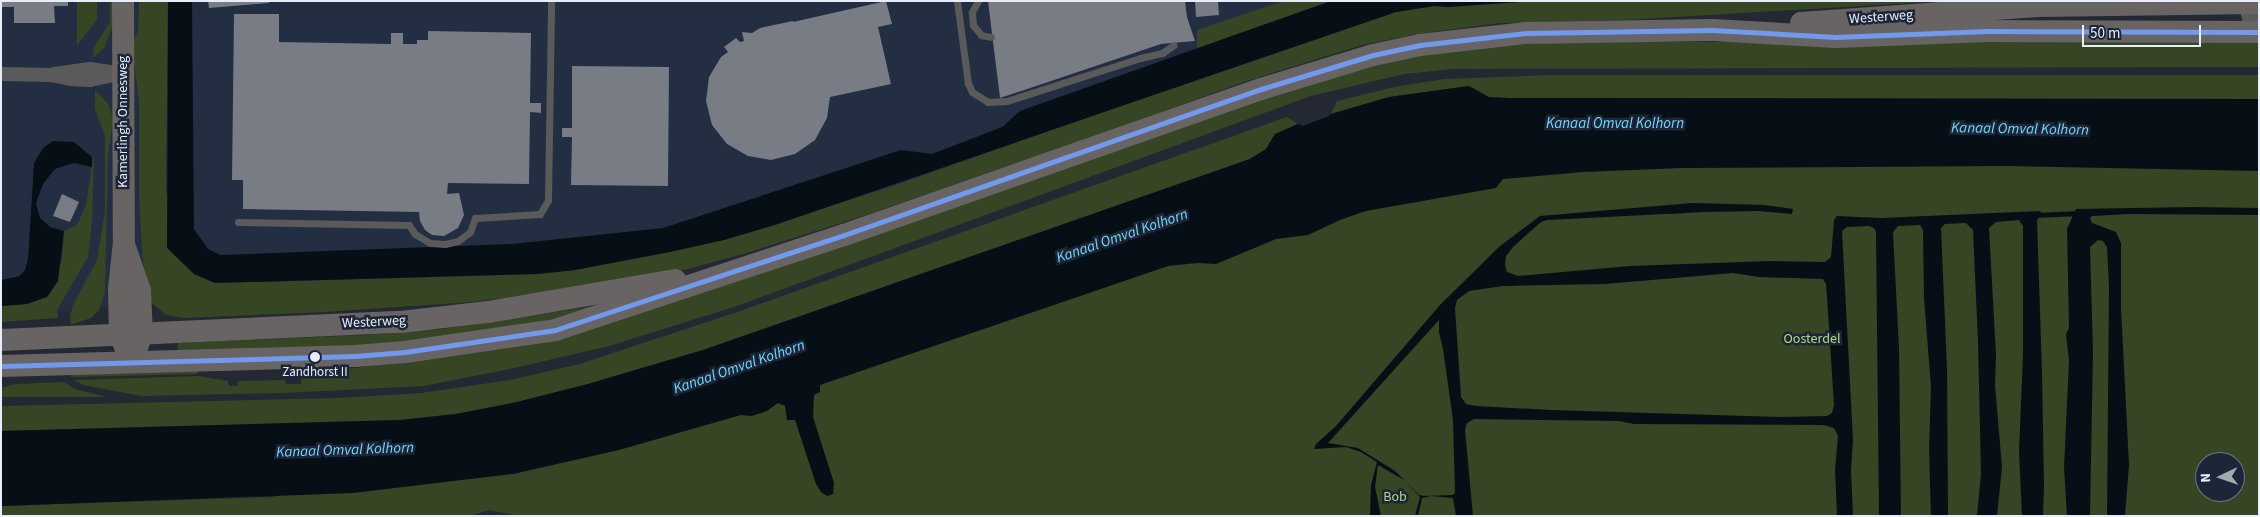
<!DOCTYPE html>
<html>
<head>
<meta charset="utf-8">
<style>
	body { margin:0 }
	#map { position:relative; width:2260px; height:517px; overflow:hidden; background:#232832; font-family:"Source Sans 3",sans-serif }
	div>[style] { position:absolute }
	.built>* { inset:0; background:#232e43 }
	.green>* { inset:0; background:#364524 }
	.water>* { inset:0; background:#060f15 }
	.stream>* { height:5px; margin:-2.5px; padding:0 2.5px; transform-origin:2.5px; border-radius:2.5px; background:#060f15 }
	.building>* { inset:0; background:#777c85 }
	.service>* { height:7px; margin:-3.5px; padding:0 3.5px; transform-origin:3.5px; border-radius:3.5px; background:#5b5a5b }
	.minor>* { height:14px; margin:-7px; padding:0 7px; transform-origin:7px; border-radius:7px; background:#5b5a5b }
	.tertiary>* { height:18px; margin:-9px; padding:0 9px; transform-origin:9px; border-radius:9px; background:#5b5a5b }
	.primary>* { height:22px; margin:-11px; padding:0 11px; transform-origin:11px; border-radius:11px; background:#686463 }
	.bus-1>* { height:5px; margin:-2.5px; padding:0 2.5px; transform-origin:2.5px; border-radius:2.5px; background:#719aee }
	.dots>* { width:14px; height:14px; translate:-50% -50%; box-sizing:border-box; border:2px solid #1d2638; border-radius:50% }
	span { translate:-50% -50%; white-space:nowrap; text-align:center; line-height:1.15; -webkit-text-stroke:5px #1d2638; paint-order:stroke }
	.bus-label { font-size:13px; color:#e7eef9 }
	.street-label { font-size:14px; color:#e7eef9 }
	.park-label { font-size:14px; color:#b1da78 }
	.water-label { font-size:15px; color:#73d8fd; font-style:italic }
	.frame { position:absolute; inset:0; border:2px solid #e7eef9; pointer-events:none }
	.north { position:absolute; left:2195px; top:452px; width:50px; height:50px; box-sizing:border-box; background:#1d2638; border:1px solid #6e7685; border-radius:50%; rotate:267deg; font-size:14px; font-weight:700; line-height:20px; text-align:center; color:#e7eef9 }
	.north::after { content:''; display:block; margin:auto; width:18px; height:22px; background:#a2a9b3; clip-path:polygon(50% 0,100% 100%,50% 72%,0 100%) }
	.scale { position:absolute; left:2082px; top:25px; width:119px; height:22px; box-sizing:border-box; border:2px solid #e7eef9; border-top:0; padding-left:6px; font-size:15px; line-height:18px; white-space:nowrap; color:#e7eef9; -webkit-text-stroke:4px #1d2638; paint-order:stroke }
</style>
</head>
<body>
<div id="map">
	<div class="built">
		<div style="clip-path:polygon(1px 1px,1843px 1px,1414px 22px,701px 257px,1px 317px)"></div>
	</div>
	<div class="green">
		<div style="clip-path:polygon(77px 1px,97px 1px,97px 20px,77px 45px)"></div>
		<div style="clip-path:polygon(110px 1px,113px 1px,112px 28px,104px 48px,93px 58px,94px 47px,110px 22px)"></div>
		<div style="clip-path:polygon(139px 1px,168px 1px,166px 192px,194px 274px,215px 283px,537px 274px,575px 270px,724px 240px,893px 186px,1187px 82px,1396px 12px,1434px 6px,1448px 7px,1533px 1px,1945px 1px,1626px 20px,1500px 23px,1418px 34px,1362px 45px,1244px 82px,1060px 149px,854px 219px,743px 254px,684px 270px,621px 282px,472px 302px,325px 312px,184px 318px,166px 315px,153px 304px,149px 297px,143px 264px,139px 199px,139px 103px,132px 44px,138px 32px)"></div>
		<div style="clip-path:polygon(1283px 1px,1331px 1px,1197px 49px,1197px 30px)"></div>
		<div style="clip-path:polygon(1563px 42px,2259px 42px,2259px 67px,1453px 69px,1404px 74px,1311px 96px,734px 307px,609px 346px,510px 369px,423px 386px,283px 393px,141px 396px,83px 385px,74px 380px,198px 376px,228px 381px,229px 386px,238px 386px,238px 381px,285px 380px,286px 384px,301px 384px,301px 375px,506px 348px,1328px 77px,1436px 50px)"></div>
		<div style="clip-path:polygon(1552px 75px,2259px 75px,2259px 99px,1509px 98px,1489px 97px,1469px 86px,1389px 97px,1331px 114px,1337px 101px,1394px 87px,1444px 79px)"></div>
		<div style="clip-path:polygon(95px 90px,109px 105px,113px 119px,108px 156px,105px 293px,99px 310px,91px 318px,71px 325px,70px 316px,73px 305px,97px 260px,105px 211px,105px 136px,95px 109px)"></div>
		<div style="clip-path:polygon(1287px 117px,1298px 124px,1275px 134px,1266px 149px,1250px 159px,703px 350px,588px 384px,517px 402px,456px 414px,400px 420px,1px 431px,1px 406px,338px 398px,421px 393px,510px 380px,580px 364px,740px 311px)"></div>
		<div style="clip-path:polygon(94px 152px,92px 222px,88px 257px,57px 310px,58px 318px,1px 322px,1px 306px,27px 304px,62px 262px,64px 231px,77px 225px,86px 205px)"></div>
		<div style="clip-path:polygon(evenodd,2259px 163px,2259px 516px,519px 516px,489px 510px,470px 516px,1px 516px,1px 506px,272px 497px,1239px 243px,1388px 199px,1567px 164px,2259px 163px,2205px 462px,2235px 462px,2235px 492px,2205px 492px,2205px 462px)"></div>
		<div style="clip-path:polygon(601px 305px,545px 321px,471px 335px,360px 345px,177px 352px,178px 343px,366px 335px,442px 329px)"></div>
		<div style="clip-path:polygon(71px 371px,198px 371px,198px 374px,74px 377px,71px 377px)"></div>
		<div style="clip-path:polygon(64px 382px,75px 389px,107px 397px,1px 397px,1px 388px,15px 384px)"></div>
	</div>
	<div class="water">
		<div style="clip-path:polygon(168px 1px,192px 1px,194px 229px,208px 249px,221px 255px,512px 244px,663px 228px,901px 150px,932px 154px,1002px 127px,1020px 111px,1331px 1px,1533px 1px,1448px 7px,1434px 6px,1396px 12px,775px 225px,724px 240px,670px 252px,575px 270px,537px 274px,215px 283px,194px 274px,167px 248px)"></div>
		<div style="clip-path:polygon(1469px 86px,1489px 97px,1509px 98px,2259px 99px,2259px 171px,2006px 166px,1682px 168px,1583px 172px,1503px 179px,1496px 188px,1366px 211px,1340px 220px,1308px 235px,1276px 239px,1216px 264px,1197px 263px,1168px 266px,820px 385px,820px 392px,814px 395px,813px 417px,834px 483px,833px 494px,827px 496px,821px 492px,816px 484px,795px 420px,787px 420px,785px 406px,778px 403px,767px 411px,752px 416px,741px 415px,619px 450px,513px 474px,353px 493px,1px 506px,1px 431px,400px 420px,456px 414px,517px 402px,588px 384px,703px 350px,1250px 159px,1266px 149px,1275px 134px,1298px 124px,1303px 126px,1329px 116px,1331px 114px,1389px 97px)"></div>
		<div style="clip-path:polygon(53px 141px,74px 142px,92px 157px,92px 167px,74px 163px,55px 169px,43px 184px,36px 203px,40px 218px,50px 227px,64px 231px,58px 281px,47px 297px,27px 304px,1px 306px,1px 280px,20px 276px,25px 270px,28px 259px,34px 163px,43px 148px)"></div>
		<div style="clip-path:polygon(evenodd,1692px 203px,1765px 205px,1793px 209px,1792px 214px,1759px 211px,1704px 212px,1547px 220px,1541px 222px,1514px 246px,1506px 256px,1505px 265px,1507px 272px,1518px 276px,1630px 266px,1770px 261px,1825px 262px,1831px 257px,1834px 220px,1837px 216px,1881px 218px,2041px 211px,2037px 221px,2042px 371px,2044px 486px,2043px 516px,2022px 516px,2019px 451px,2023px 355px,2023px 226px,2019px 220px,1996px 222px,1989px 228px,1996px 355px,1995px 385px,2002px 467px,1997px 516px,1977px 516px,1981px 474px,1978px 342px,1973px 230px,1966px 223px,1945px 224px,1941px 228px,1947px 369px,1948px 516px,1931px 516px,1929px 449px,1931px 387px,1924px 298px,1923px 230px,1920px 225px,1898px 226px,1893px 232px,1899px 348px,1901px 516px,1879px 516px,1876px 232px,1874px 228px,1869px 226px,1847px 227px,1842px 231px,1853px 440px,1851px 470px,1853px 516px,1837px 516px,1835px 469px,1838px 436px,1834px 428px,1824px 425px,1634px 424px,1619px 421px,1474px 419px,1467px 423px,1465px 430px,1473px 516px,1456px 516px,1453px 498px,1431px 496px,1422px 498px,1418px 516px,1415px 516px,1420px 497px,1404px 480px,1378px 465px,1375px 487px,1381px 516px,1370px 516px,1371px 485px,1377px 462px,1361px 452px,1346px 447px,1314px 449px,1316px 444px,1336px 426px,1440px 305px,1500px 246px,1540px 216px,1692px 203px,1733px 273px,1759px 277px,1823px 279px,1826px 284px,1828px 312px,1834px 405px,1832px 413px,1827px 416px,1780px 417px,1551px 410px,1476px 406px,1466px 404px,1461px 397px,1455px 308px,1457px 300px,1469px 291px,1503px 286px,1605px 284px,1733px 273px,1692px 203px,1439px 320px,1439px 332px,1443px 349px,1453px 420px,1455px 493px,1453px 495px,1424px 496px,1419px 495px,1395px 471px,1358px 448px,1328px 443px,1439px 320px)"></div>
		<div style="clip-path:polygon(2193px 207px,2259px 208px,2259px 215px,2129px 214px,2092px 216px,2090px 218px,2092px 223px,2116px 232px,2121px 243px,2121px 308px,2129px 465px,2125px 516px,2107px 516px,2109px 286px,2107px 247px,2103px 241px,2098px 240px,2090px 247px,2093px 352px,2090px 516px,2067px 516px,2064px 467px,2069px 361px,2066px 334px,2069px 328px,2067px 229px,2076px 209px)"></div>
	</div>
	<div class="stream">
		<div style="left:2034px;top:215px;width:46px;rotate:-2.5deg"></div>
	</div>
	<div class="building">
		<div style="clip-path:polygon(1px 1px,68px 1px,68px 6px,54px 6px,55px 23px,14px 23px,14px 7px,1px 7px)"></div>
		<div style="clip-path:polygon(208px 1px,269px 1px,269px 3px,209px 8px)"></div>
		<div style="clip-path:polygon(886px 1px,892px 24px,878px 27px,891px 84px,830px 97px,827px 118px,815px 140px,795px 154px,771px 160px,748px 156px,727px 144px,712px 125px,706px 101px,709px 77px,721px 57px,728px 52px,724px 47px,736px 38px,740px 42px,744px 41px,742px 32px,752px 33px,760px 28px,793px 21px,793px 22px)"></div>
		<div style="clip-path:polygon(988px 1px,1185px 1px,1187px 17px,1195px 41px,1161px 44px,1000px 98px)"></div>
		<div style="clip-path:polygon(1195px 1px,1218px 1px,1219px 15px,1196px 17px)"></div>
		<div style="clip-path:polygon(234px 14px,279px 14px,279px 42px,391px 44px,391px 33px,403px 33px,403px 44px,417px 44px,417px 40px,428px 40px,428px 31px,531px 33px,530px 103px,541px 103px,541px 113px,530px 112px,529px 184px,448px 183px,447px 194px,459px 193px,464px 215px,458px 228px,444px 236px,432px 235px,425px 230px,420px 221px,419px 212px,243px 209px,243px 180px,232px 180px)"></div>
		<div style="clip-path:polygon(572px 66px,669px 67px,668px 186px,571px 185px,572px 137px,562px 137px,562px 128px,572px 128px)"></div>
		<div style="clip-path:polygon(62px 194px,79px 202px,70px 222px,53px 216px)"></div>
	</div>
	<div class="service">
		<div style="left:957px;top:1px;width:83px;rotate:82.4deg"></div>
		<div style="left:968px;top:83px;width:10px;rotate:66deg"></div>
		<div style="left:972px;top:92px;width:19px;rotate:32deg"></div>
		<div style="left:988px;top:102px;width:19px;rotate:-3deg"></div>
		<div style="left:1007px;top:101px;width:140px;rotate:-17.9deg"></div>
		<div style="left:1140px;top:58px;width:23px;rotate:-13deg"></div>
		<div style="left:1162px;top:53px;width:14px;rotate:-34deg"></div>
		<div style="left:978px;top:1px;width:13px;rotate:119deg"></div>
		<div style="left:972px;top:12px;width:13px;rotate:86deg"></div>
		<div style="left:973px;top:25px;width:13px;rotate:51deg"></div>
		<div style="left:981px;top:35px;width:10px;rotate:11deg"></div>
		<div style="left:238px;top:222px;width:171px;rotate:1deg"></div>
		<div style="left:409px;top:225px;width:11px;rotate:56deg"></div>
		<div style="left:415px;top:234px;width:17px;rotate:31deg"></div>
		<div style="left:430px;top:243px;width:15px;rotate:4deg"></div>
		<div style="left:445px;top:244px;width:13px;rotate:-13deg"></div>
		<div style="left:458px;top:241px;width:15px;rotate:-37deg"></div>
		<div style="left:470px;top:232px;width:15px;rotate:-70deg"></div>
		<div style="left:475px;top:218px;width:65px;rotate:-3.5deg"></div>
		<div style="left:540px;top:214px;width:16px;rotate:-60deg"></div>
		<div style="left:548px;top:200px;width:199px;rotate:-89.1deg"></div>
	</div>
	<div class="minor">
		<div style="left:1px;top:74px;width:50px;rotate:1.1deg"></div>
		<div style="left:51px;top:75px;width:20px;rotate:11deg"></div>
		<div style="left:71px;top:79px;width:19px;rotate:3deg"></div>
		<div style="left:90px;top:80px;width:34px;rotate:-12deg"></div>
		<div style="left:54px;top:74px;width:36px;rotate:-8deg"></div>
		<div style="left:90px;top:69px;width:22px;rotate:8deg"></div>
	</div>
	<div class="tertiary">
		<div style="left:2247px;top:1px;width:32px;rotate:77deg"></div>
	</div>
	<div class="primary">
		<div style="left:123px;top:1px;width:241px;rotate:89.8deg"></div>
		<div style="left:124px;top:242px;width:47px;rotate:96.1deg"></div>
		<div style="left:119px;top:289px;width:46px;rotate:88.8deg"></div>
		<div style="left:120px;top:335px;width:15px;rotate:67deg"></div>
		<div style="left:1801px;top:23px;width:237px;rotate:-4.1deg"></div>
		<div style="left:2037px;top:6px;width:222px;rotate:-0.8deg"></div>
		<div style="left:126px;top:250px;width:43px;rotate:71.1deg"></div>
		<div style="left:140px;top:291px;width:43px;rotate:87.3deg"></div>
		<div style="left:142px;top:334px;width:15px;rotate:110deg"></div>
		<div style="left:1px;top:340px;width:400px;rotate:-2.6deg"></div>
		<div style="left:401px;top:322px;width:88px;rotate:-6.6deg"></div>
		<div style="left:488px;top:312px;width:190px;rotate:-9.7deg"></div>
		<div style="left:1px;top:366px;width:354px;rotate:-1.6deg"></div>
		<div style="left:355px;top:356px;width:50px;rotate:-4.6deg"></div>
		<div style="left:405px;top:352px;width:152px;rotate:-8.3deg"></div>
		<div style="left:555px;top:330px;width:304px;rotate:-18.2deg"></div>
		<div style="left:844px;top:235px;width:442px;rotate:-19.3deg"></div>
		<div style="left:1261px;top:89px;width:117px;rotate:-16.9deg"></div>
		<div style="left:1373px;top:55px;width:48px;rotate:-12deg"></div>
		<div style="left:1420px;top:45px;width:107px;rotate:-6.5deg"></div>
		<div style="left:1526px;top:33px;width:187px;rotate:-0.9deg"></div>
		<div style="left:1713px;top:30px;width:123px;rotate:3.3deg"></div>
		<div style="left:1836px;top:37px;width:151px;rotate:-2.3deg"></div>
		<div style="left:1987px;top:31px;width:272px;rotate:0.2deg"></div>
	</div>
	<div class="bus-1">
		<div style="left:1px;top:366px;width:354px;rotate:-1.6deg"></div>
		<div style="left:355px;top:356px;width:50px;rotate:-4.6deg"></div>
		<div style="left:405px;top:352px;width:152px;rotate:-8.3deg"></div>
		<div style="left:555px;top:330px;width:304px;rotate:-18.2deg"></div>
		<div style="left:844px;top:235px;width:442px;rotate:-19.3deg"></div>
		<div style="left:1261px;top:89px;width:117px;rotate:-16.9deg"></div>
		<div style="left:1373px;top:55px;width:48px;rotate:-12deg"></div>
		<div style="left:1420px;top:45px;width:107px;rotate:-6.5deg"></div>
		<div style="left:1526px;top:33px;width:187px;rotate:-0.9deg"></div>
		<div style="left:1713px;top:30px;width:123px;rotate:3.3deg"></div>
		<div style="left:1836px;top:37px;width:151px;rotate:-2.3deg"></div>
		<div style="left:1987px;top:31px;width:272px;rotate:0.2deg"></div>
	</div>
	<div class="dots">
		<div style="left:315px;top:357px;background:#e7eef9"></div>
	</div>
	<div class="bus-label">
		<span style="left:315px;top:372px">Zandhorst II</span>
	</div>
	<div class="street-label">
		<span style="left:1881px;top:17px;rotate:-4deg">Westerweg</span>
		<span style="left:123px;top:122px;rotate:-90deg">Kamerlingh Onnesweg</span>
		<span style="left:374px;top:322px;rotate:-3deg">Westerweg</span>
	</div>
	<div class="park-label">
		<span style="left:1812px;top:339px">Oosterdel</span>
		<span style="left:1395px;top:497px">Bob</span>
	</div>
	<div class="water-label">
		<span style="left:1615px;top:124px">Kanaal Omval Kolhorn</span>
		<span style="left:2020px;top:129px;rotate:1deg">Kanaal Omval Kolhorn</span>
		<span style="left:1122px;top:236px;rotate:-19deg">Kanaal Omval Kolhorn</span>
		<span style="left:739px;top:367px;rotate:-19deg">Kanaal Omval Kolhorn</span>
		<span style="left:345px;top:450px;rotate:-2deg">Kanaal Omval Kolhorn</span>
	</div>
	<div class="frame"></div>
	<div class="north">N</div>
	<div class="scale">50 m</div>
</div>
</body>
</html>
